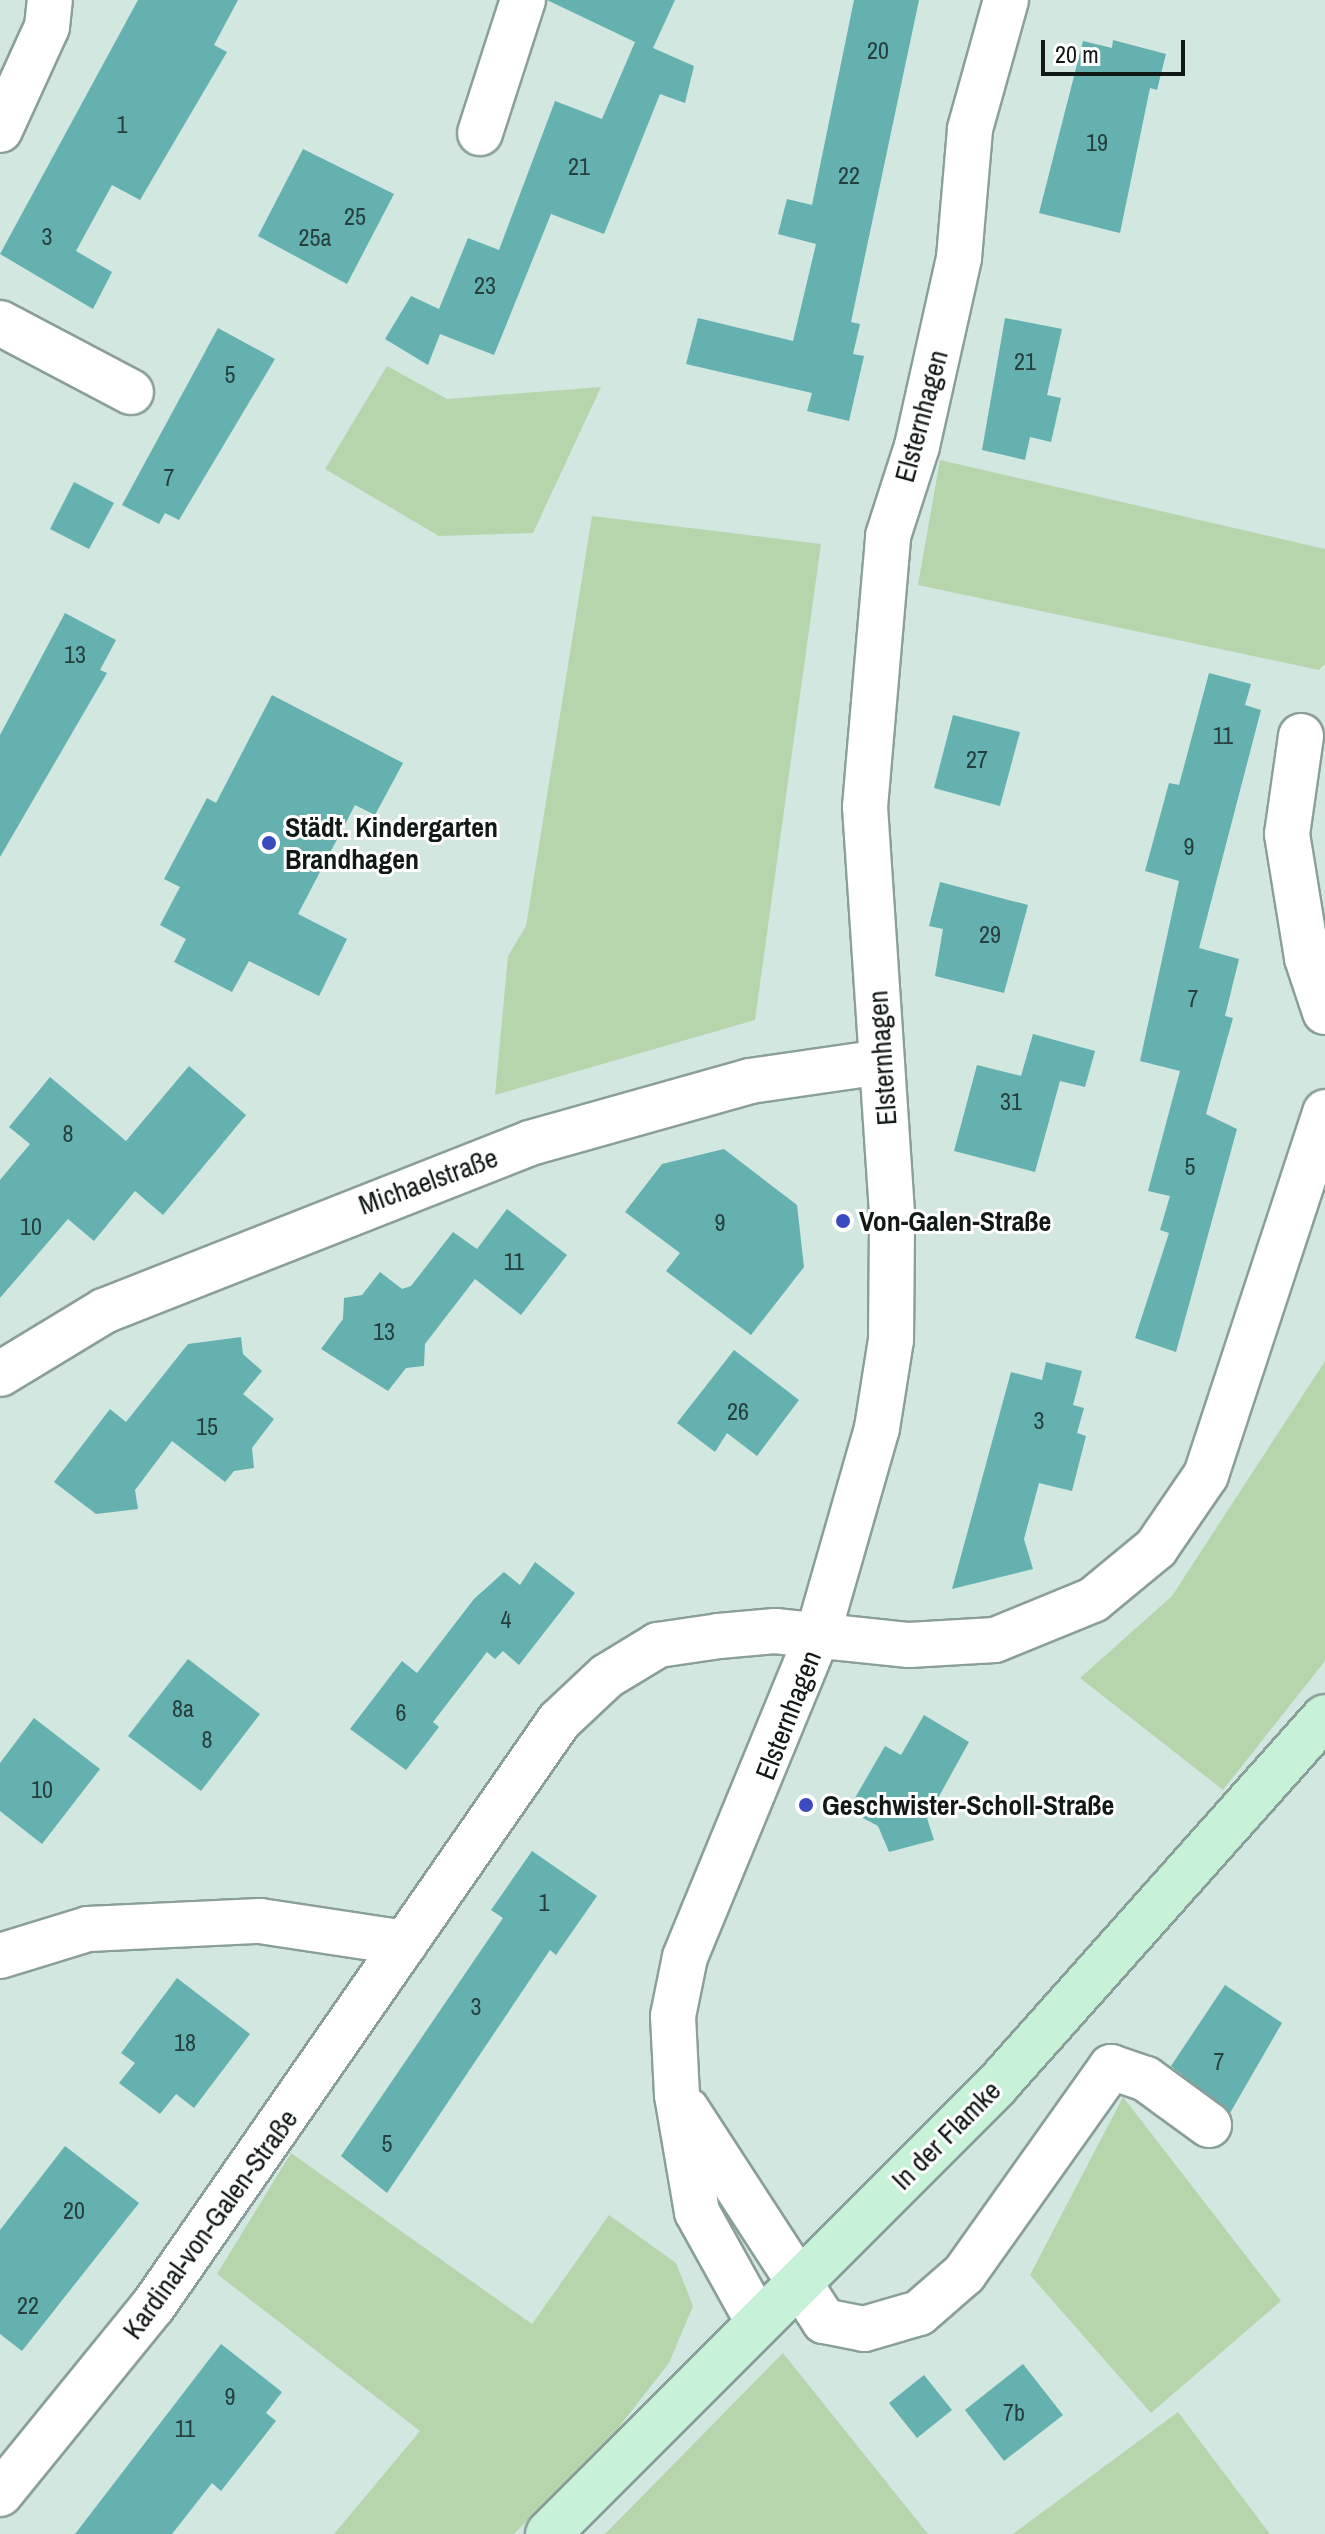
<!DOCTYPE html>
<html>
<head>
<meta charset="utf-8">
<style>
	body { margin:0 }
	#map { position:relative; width:1325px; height:2534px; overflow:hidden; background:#d1e7e0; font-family:"Archivo Narrow",sans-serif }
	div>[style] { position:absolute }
	.green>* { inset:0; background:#b7d5ad }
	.building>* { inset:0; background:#64b1b0 }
	.roads { filter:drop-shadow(2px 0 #8a9f99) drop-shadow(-2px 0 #8a9f99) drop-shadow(0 2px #8a9f99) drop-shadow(0 -2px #8a9f99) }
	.minor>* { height:44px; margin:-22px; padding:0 22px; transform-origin:22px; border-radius:22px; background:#fff }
	.major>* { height:44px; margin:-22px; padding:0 22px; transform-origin:22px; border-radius:22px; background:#c7f2d8 }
	.dots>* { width:22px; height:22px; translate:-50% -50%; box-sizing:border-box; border:4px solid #fff; border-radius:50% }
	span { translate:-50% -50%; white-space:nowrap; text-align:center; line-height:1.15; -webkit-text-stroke:6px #fff; paint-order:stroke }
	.number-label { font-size:24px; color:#263f3d }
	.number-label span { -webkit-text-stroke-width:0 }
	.street-label { font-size:28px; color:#111917 }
	.poi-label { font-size:28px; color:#111917; font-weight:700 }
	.left { translate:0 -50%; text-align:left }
	.scale { position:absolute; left:1041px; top:40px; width:144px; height:36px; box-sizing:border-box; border:4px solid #111917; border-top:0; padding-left:10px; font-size:24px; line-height:28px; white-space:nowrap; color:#111917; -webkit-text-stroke:6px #fff; paint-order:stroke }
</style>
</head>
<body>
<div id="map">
	<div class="green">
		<div style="clip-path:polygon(387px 366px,447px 399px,601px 387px,533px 533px,439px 536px,325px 469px)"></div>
		<div style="clip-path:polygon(940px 460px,1325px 549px,1325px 664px,1319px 670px,918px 585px)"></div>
		<div style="clip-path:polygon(592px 516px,821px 544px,755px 1020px,495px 1095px,508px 956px,526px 926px)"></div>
		<div style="clip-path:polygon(1325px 1361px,1325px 1661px,1223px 1790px,1080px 1678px,1172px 1596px)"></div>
		<div style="clip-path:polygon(1123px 2097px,1281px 2301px,1151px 2413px,1030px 2275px)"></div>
		<div style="clip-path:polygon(291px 2153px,532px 2324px,609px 2215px,676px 2263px,693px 2306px,669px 2363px,619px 2427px,514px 2534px,334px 2534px,420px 2431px,217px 2274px)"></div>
		<div style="clip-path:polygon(783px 2353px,928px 2534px,605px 2534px)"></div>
		<div style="clip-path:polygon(1178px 2412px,1270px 2534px,1013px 2534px)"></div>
	</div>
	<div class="building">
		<div style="clip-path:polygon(138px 0,238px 0,214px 45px,227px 52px,140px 200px,112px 185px,76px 251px,112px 272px,93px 309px,0 254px)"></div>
		<div style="clip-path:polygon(547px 0,675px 0,653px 48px,694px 66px,685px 103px,660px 94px,604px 234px,551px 214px,494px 355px,440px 334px,428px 365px,385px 339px,411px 296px,439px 309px,468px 238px,499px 250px,555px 101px,602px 119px,635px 42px)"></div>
		<div style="clip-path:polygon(854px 0,919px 0,851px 322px,860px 324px,853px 354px,864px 356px,849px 421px,807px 411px,812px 393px,686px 364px,698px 318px,793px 341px,816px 244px,778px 234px,787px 199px,812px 205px)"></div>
		<div style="clip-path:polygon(1113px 40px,1166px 54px,1157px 90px,1150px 88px,1120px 233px,1039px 213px,1083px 41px,1112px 48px)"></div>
		<div style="clip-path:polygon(303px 149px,394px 194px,347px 284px,258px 236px)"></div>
		<div style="clip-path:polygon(1005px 318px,1062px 329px,1047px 395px,1061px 398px,1051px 442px,1030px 437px,1025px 460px,982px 450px)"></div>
		<div style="clip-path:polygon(218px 328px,275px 359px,179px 520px,165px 513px,159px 524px,122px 505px)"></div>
		<div style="clip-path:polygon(74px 482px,114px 503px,89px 549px,50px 529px)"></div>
		<div style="clip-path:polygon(65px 613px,116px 640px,100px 670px,107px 673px,0 857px,0 735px)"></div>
		<div style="clip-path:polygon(1209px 673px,1251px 684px,1245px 705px,1261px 710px,1199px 948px,1239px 959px,1225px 1016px,1233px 1018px,1206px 1114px,1237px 1129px,1176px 1352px,1135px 1338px,1169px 1233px,1160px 1230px,1170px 1196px,1148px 1191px,1180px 1071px,1140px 1061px,1179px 881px,1145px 871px,1169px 783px,1179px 785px)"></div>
		<div style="clip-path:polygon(272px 695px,403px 763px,375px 815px,355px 805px,298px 914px,347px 939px,319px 996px,249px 961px,232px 992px,174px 962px,186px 939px,160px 925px,180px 887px,164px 879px,207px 798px,216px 803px)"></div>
		<div style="clip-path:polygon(953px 715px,1020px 732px,1000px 806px,934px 788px)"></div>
		<div style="clip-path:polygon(940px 882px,1028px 905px,1004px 993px,935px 976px,943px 929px,929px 926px)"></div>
		<div style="clip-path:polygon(1033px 1034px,1095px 1051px,1085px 1087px,1060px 1081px,1035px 1172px,954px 1151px,977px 1065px,1021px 1076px)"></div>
		<div style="clip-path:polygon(189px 1066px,246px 1115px,163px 1215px,135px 1191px,94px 1241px,68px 1219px,0 1298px,0 1180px,30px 1144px,9px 1127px,50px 1077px,126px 1141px)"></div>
		<div style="clip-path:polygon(724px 1149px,797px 1205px,804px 1267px,751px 1335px,666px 1271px,680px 1253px,625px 1212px,662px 1164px)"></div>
		<div style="clip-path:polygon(507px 1209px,567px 1255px,521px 1315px,475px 1279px,425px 1344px,424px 1366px,406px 1368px,388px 1391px,321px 1349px,343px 1319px,344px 1298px,362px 1295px,380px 1272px,402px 1289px,411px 1286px,453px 1232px,477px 1249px)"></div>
		<div style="clip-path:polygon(241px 1337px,243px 1354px,262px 1371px,243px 1394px,274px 1419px,252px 1448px,254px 1468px,234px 1471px,225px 1482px,172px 1441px,135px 1490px,138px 1509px,96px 1514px,54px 1482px,110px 1409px,126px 1422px,188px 1344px)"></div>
		<div style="clip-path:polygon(734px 1350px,799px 1400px,757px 1456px,727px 1433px,715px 1452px,677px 1423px)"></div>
		<div style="clip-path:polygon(1046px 1362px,1082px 1371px,1073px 1405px,1084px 1408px,1077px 1433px,1086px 1436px,1072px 1491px,1039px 1483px,1024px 1539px,1033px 1569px,952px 1589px,1011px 1372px,1042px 1380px)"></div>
		<div style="clip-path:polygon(535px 1562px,575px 1593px,519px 1665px,503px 1651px,495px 1659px,487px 1652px,433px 1722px,439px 1727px,406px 1770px,350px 1729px,402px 1661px,417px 1673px,474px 1599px,504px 1572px,520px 1585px)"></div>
		<div style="clip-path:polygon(188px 1659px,260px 1714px,201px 1791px,128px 1736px)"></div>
		<div style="clip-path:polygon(924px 1715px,969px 1742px,927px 1818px,934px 1840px,889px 1852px,878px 1826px,848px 1810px,885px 1746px,901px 1755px)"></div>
		<div style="clip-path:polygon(34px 1718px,100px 1769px,42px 1844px,0 1811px,0 1763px)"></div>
		<div style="clip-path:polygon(532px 1851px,597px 1896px,556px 1955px,550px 1950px,387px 2193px,341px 2156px,503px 1918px,491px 1910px)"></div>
		<div style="clip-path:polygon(177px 1978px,250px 2034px,194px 2108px,176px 2094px,160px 2114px,119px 2083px,135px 2063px,121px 2053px)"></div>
		<div style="clip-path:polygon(1225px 1985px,1282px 2023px,1230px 2113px,1171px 2066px)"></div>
		<div style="clip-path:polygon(65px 2146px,139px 2203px,22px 2351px,0 2334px,0 2230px)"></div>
		<div style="clip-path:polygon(221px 2344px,282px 2392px,266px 2413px,276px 2421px,221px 2491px,212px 2483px,172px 2534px,75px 2534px)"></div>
		<div style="clip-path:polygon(1023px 2364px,1063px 2415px,1004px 2461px,965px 2410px)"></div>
		<div style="clip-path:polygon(924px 2375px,952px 2410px,917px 2438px,889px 2403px)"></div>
	</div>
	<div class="roads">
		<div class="minor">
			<div style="left:0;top:130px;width:113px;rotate:-65.5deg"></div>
			<div style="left:47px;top:27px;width:27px;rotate:-84deg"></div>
			<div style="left:480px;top:133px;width:140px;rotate:-72.1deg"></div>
			<div style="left:0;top:323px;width:148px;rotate:27.8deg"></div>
			<div style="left:1301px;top:736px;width:99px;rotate:98.1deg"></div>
			<div style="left:1287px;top:834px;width:126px;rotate:80.8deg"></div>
			<div style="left:1307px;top:958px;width:57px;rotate:71.6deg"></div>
			<div style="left:0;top:1374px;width:122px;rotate:-31.2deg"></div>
			<div style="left:104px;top:1311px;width:458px;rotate:-21.5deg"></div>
			<div style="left:530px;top:1143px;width:229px;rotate:-15.7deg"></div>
			<div style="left:750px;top:1081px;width:133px;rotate:-8.2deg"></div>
			<div style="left:0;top:1956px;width:92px;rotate:-17.1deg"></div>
			<div style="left:88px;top:1929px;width:172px;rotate:-2.7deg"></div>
			<div style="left:260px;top:1921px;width:147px;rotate:8.6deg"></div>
			<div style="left:687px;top:2110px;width:252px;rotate:57deg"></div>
			<div style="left:824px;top:2321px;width:41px;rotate:11.3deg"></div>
			<div style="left:864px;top:2329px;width:57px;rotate:-16.2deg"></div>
			<div style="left:919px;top:2313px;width:60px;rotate:-40.9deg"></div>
			<div style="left:964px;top:2274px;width:254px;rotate:-54.6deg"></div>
			<div style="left:1111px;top:2067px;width:37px;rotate:19deg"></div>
			<div style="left:1146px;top:2079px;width:78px;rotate:36.1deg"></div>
			<div style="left:758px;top:2322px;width:126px;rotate:-119deg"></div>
			<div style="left:697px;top:2212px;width:119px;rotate:-99.7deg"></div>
			<div style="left:677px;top:2095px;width:79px;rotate:-92.9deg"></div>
			<div style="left:673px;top:2016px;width:60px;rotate:-78.5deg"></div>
			<div style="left:685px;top:1957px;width:349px;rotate:-67.6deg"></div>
			<div style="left:818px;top:1634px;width:214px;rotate:-74deg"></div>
			<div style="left:877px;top:1428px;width:89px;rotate:-81deg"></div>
			<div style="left:891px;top:1340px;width:127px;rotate:-89.5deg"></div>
			<div style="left:892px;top:1213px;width:407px;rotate:-93.8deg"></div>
			<div style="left:865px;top:807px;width:272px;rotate:-85.1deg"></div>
			<div style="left:888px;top:536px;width:95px;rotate:-72.1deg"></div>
			<div style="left:917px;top:446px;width:193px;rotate:-77.4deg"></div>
			<div style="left:959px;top:258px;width:129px;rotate:-85.1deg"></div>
			<div style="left:970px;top:129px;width:134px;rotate:-74.4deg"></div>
			<div style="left:0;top:2494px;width:242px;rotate:-50.9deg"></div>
			<div style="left:153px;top:2306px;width:712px;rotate:-55.24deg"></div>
			<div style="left:559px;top:1721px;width:66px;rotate:-43.2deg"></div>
			<div style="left:607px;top:1676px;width:60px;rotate:-31.3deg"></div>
			<div style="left:658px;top:1645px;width:62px;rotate:-8.4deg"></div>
			<div style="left:719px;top:1636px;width:56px;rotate:-5.1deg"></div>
			<div style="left:775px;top:1631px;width:135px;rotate:6deg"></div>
			<div style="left:909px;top:1645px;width:86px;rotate:-3.3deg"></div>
			<div style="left:995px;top:1640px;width:106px;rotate:-22.2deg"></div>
			<div style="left:1093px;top:1600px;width:82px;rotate:-39.5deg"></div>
			<div style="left:1156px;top:1548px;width:88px;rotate:-55.6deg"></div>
			<div style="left:1206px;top:1475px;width:382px;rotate:-71.8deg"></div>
		</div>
		<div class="major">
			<div style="left:548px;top:2534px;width:634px;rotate:-45deg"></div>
			<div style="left:996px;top:2086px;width:494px;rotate:-48.3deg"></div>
		</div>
	</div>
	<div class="dots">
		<div style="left:269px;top:843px;background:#3b4abe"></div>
		<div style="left:843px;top:1221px;background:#3b4abe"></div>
		<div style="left:806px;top:1805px;background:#3b4abe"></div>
	</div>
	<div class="number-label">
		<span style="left:878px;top:51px">20</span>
		<span style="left:122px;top:125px">1</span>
		<span style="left:1097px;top:143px">19</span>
		<span style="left:579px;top:167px">21</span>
		<span style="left:849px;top:176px">22</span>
		<span style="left:355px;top:217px">25</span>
		<span style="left:47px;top:237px">3</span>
		<span style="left:315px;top:238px">25a</span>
		<span style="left:485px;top:286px">23</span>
		<span style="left:1025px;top:362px">21</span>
		<span style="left:230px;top:375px">5</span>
		<span style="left:169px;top:478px">7</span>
		<span style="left:75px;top:655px">13</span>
		<span style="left:1223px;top:736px">11</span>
		<span style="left:977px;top:760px">27</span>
		<span style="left:1189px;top:847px">9</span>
		<span style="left:990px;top:935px">29</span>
		<span style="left:1193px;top:999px">7</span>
		<span style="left:1011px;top:1102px">31</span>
		<span style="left:68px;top:1134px">8</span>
		<span style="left:1190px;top:1167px">5</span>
		<span style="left:720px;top:1223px">9</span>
		<span style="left:31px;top:1227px">10</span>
		<span style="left:514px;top:1262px">11</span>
		<span style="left:384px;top:1332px">13</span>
		<span style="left:738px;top:1412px">26</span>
		<span style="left:1039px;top:1421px">3</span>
		<span style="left:207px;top:1427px">15</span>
		<span style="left:506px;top:1620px">4</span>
		<span style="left:183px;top:1709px">8a</span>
		<span style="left:401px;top:1713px">6</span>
		<span style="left:207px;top:1740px">8</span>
		<span style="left:42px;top:1790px">10</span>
		<span style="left:544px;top:1903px">1</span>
		<span style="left:476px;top:2007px">3</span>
		<span style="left:185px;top:2043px">18</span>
		<span style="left:1219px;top:2062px">7</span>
		<span style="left:387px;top:2144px">5</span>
		<span style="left:74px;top:2211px">20</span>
		<span style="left:28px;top:2306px">22</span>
		<span style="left:230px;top:2397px">9</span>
		<span style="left:1014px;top:2413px">7b</span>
		<span style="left:185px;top:2429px">11</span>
	</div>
	<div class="street-label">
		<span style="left:921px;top:416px;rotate:-75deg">Elsternhagen</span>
		<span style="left:882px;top:1058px;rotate:-94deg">Elsternhagen</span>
		<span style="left:428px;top:1181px;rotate:-20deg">Michaelstraße</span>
		<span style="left:788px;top:1715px;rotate:-69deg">Elsternhagen</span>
		<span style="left:946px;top:2135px;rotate:-45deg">In der Flamke</span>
		<span style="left:210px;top:2224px;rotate:-54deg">Kardinal-von-Galen-Straße</span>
	</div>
	<div class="poi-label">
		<span class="left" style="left:285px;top:843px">Städt. Kindergarten<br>Brandhagen</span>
		<span class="left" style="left:859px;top:1221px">Von-Galen-Straße</span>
		<span class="left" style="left:822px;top:1805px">Geschwister-Scholl-Straße</span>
	</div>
	<div class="scale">20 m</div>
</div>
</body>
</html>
